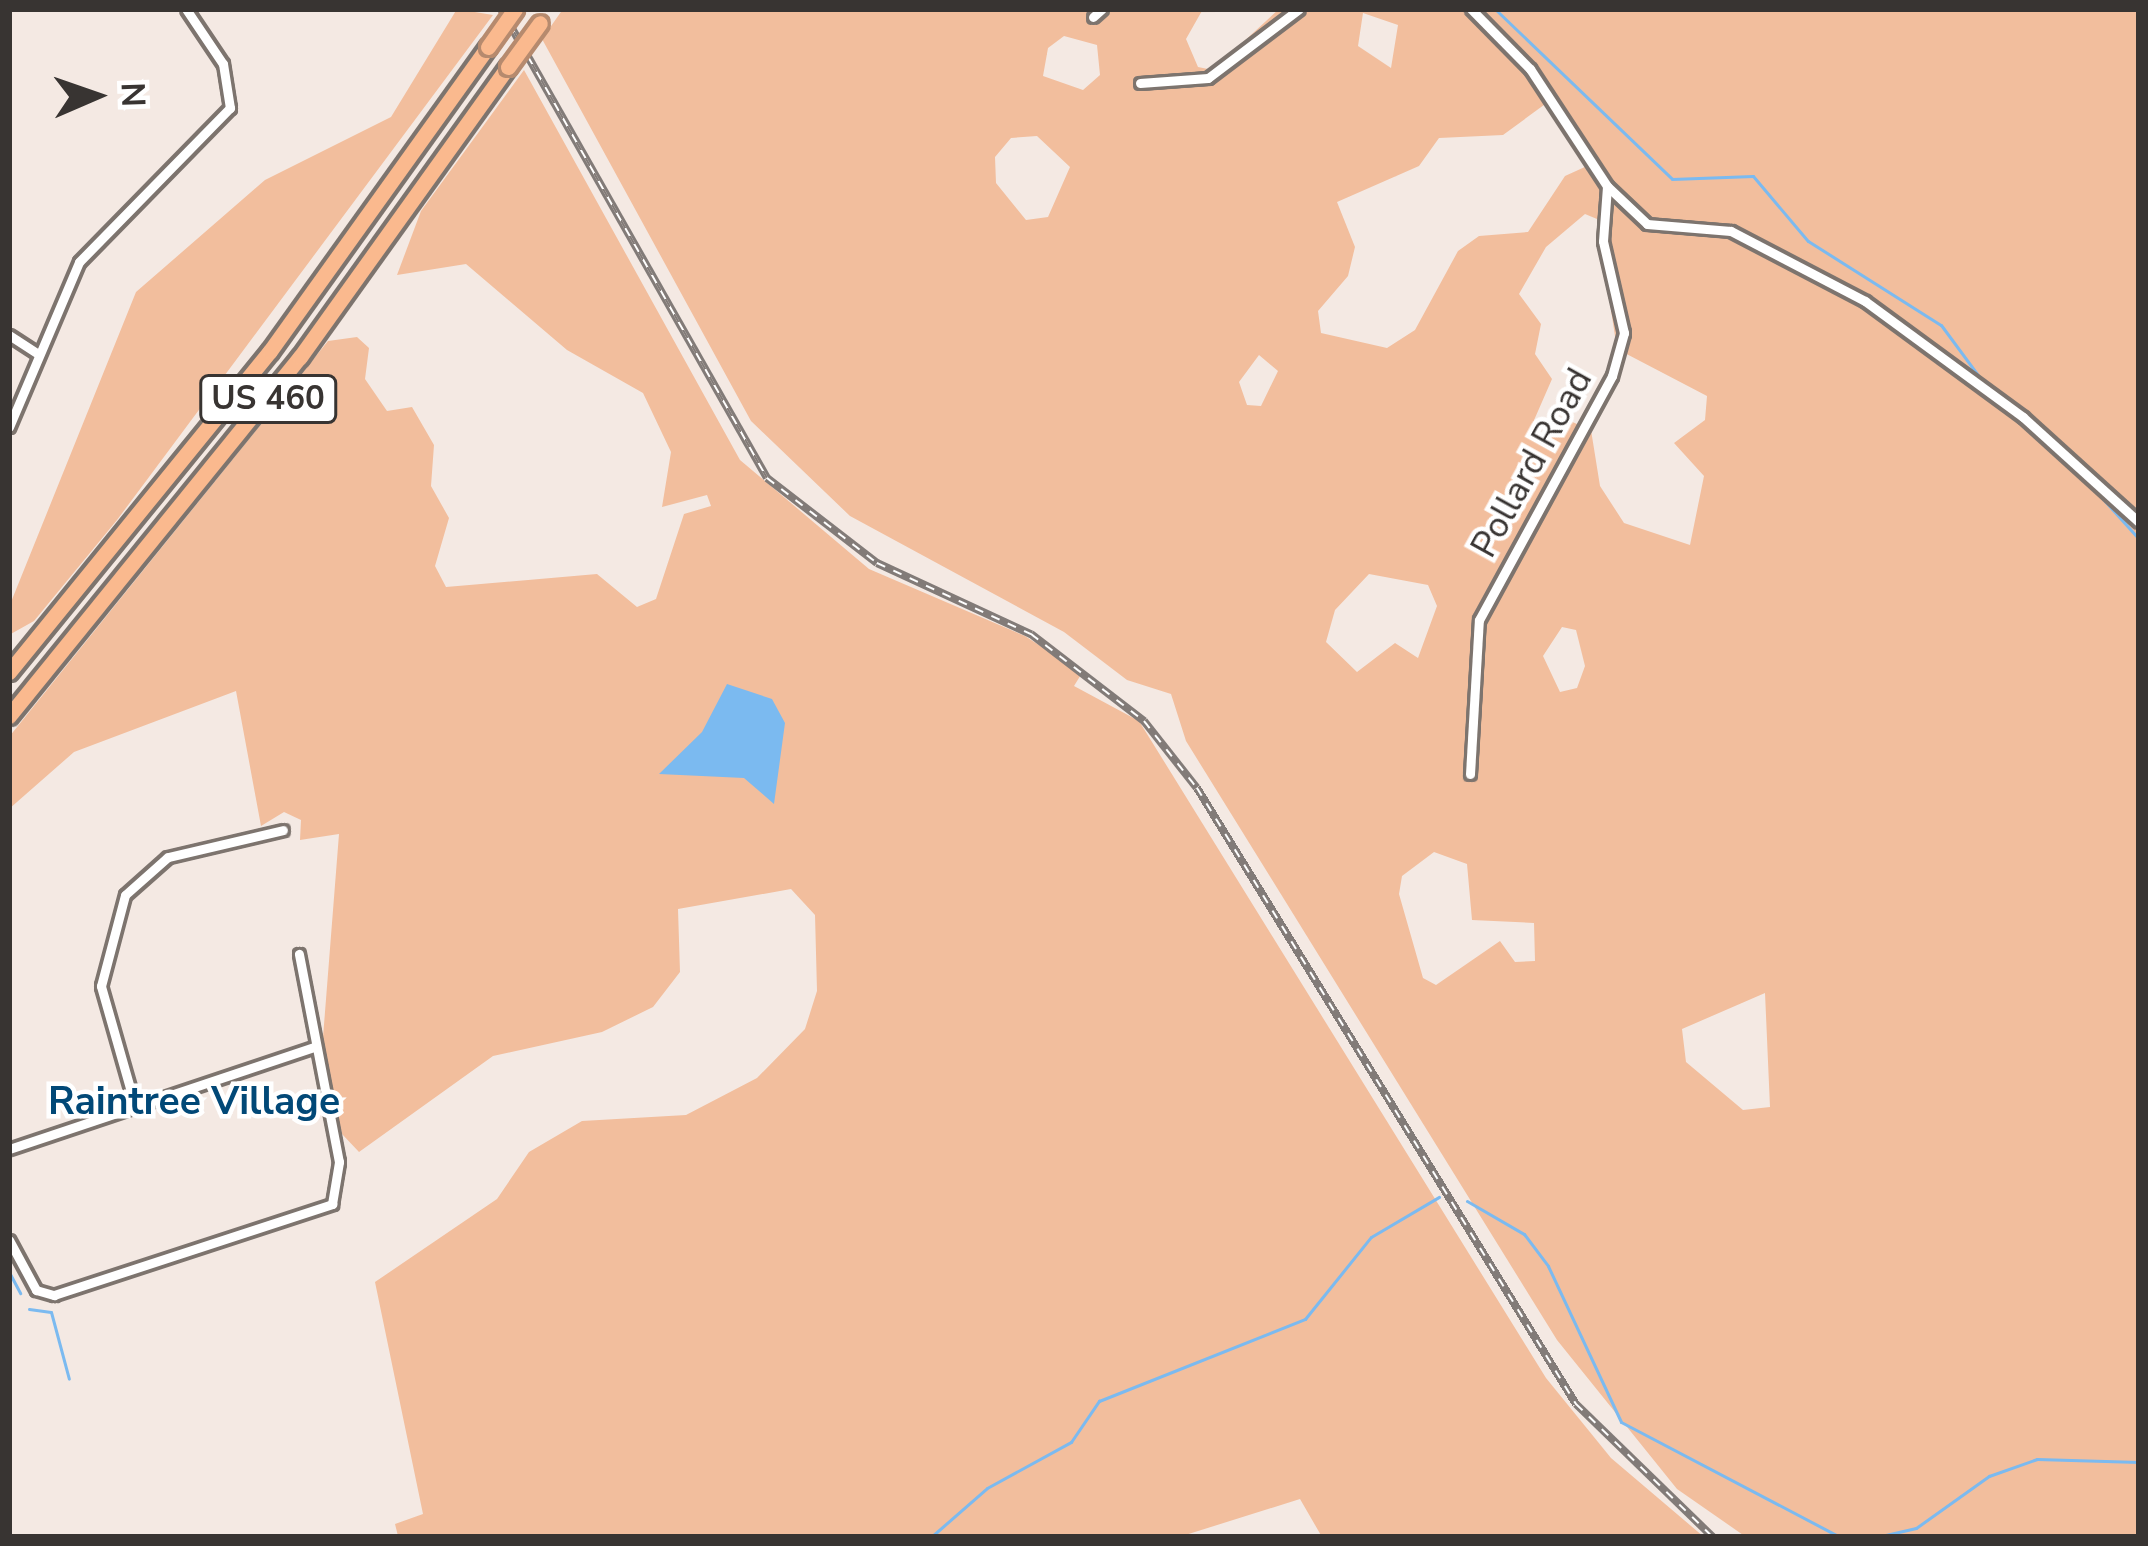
<!DOCTYPE html>
<html>
<head>
<meta charset="utf-8">
<style>
	body { margin:0 }
	#map { position:relative; width:2148px; height:1546px; overflow:hidden; background:#f4e9e3; font-family:"Nunito Sans",sans-serif }
	div>[style] { position:absolute }
	.green>* { inset:0; background:#f2be9d }
	.water>* { inset:0; background:#7bbaf0 }
	.stream>* { height:3px; margin:-1.5px; padding:0 1.5px; transform-origin:1.5px; border-radius:1.5px; background:#7bbaf0 }
	.roads { filter:drop-shadow(3px 0 #7d746e) drop-shadow(-3px 0 #7d746e) drop-shadow(0 3px #7d746e) drop-shadow(0 -3px #7d746e) }
	.minor>* { height:9px; margin:-4.5px; padding:0 4.5px; transform-origin:4.5px; border-radius:4.5px; background:#fff }
	.motorway>* { height:15px; margin:-7.5px; padding:0 7.5px; transform-origin:7.5px; border-radius:7.5px; background:#fab98e }
	.rail>* { height:8px; margin-top:-4px; transform-origin:0; background:repeating-linear-gradient(90deg,#fff 0 9px,#827b78 0 18px); box-sizing:border-box; border-block:3px solid #827b78 }
	.bridges { filter:drop-shadow(3px 0 #b68a6e) drop-shadow(-3px 0 #b68a6e) drop-shadow(0 3px #b68a6e) drop-shadow(0 -3px #b68a6e) }
	.motorway-bridge>* { height:15px; margin:-7.5px; padding:0 7.5px; transform-origin:7.5px; border-radius:7.5px; background:#fab98e }
	span { translate:-50% -50%; white-space:nowrap; text-align:center; line-height:1.15; -webkit-text-stroke:9px #fff; paint-order:stroke }
	.shield-label span { padding:3px 9px; background:#fff; border:3px solid; border-radius:9px; -webkit-text-stroke-width:0 }
	.shield-label { font-size:33px; color:#383432; font-weight:700 }
	.street-label { font-size:36px; color:#383432 }
	.neighbourhood-label { font-size:39px; color:#014877; font-weight:700 }
	.frame { position:absolute; inset:0; border:12px solid #383432; pointer-events:none }
	.north { position:absolute; left:36px; top:36px; width:120px; height:120px; -webkit-text-stroke:9px #fff; paint-order:stroke; rotate:88deg; font-size:33px; font-weight:700; line-height:48px; text-align:center; color:#383432 }
	.north::after { content:''; display:block; margin:auto; width:42px; height:54px; background:#383432; clip-path:polygon(50% 0,100% 100%,50% 72%,0 100%) }
</style>
</head>
<body>
<div id="map">
	<div class="green">
		<div style="clip-path:polygon(457px 9px,493px 15px,117px 520px,34px 621px,9px 635px,9px 607px,136px 292px,265px 180px,391px 117px)"></div>
		<div style="clip-path:polygon(evenodd,563px 9px,1203px 9px,1186px 39px,1198px 67px,1213px 70px,1279px 9px,2139px 9px,2139px 1537px,1746px 1537px,1677px 1489px,1557px 1340px,1186px 741px,1171px 694px,1127px 680px,1064px 632px,850px 516px,751px 421px,542px 39px,563px 9px,1363px 13px,1398px 25px,1391px 68px,1358px 46px,1363px 13px,563px 9px,1064px 36px,1097px 45px,1100px 75px,1083px 90px,1043px 76px,1048px 48px,1064px 36px,563px 9px,1548px 102px,1587px 166px,1565px 176px,1528px 232px,1479px 236px,1458px 251px,1415px 330px,1387px 348px,1321px 333px,1318px 311px,1348px 276px,1355px 247px,1337px 202px,1419px 166px,1439px 138px,1503px 135px,1548px 102px,563px 9px,1037px 136px,1070px 167px,1048px 217px,1026px 220px,996px 183px,995px 157px,1011px 138px,1037px 136px,563px 9px,1585px 214px,1597px 219px,1617px 349px,1707px 396px,1705px 420px,1674px 443px,1704px 476px,1690px 545px,1624px 523px,1600px 486px,1591px 430px,1570px 421px,1539px 440px,1528px 434px,1552px 379px,1535px 354px,1541px 324px,1519px 294px,1546px 247px,1585px 214px,563px 9px,1259px 355px,1278px 371px,1261px 406px,1247px 405px,1239px 382px,1259px 355px,563px 9px,1369px 574px,1428px 585px,1437px 606px,1418px 658px,1395px 643px,1357px 672px,1326px 642px,1335px 610px,1369px 574px,563px 9px,1562px 627px,1576px 630px,1585px 666px,1577px 688px,1560px 692px,1543px 656px,1562px 627px,563px 9px,1434px 852px,1467px 864px,1472px 920px,1534px 923px,1535px 961px,1515px 962px,1500px 941px,1436px 985px,1423px 978px,1399px 894px,1402px 876px,1434px 852px,563px 9px,1765px 993px,1770px 1107px,1743px 1110px,1686px 1062px,1682px 1029px,1765px 993px)"></div>
		<div style="clip-path:polygon(524px 70px,740px 460px,869px 569px,1025px 636px,1082px 673px,1074px 686px,1139px 721px,1546px 1378px,1611px 1458px,1704px 1537px,1322px 1537px,1300px 1499px,1179px 1537px,398px 1536px,395px 1524px,423px 1514px,375px 1282px,497px 1199px,529px 1152px,582px 1121px,686px 1115px,757px 1078px,805px 1029px,817px 991px,815px 915px,791px 889px,678px 909px,680px 972px,653px 1007px,602px 1032px,493px 1056px,359px 1152px,342px 1134px,322px 1050px,339px 834px,300px 840px,301px 820px,284px 812px,261px 826px,236px 691px,74px 752px,9px 809px,9px 737px,328px 341px,357px 337px,369px 348px,365px 379px,387px 411px,412px 407px,434px 445px,431px 486px,449px 518px,435px 566px,446px 587px,597px 574px,637px 607px,656px 599px,684px 514px,711px 506px,707px 495px,662px 507px,671px 452px,643px 393px,567px 350px,466px 264px,397px 275px,421px 211px)"></div>
	</div>
	<div class="water">
		<div style="clip-path:polygon(727px 684px,772px 699px,785px 723px,774px 804px,744px 778px,659px 774px,702px 732px)"></div>
	</div>
	<div class="stream">
		<div style="left:1495px;top:9px;width:245px;rotate:43.8deg"></div>
		<div style="left:1672px;top:179px;width:81px;rotate:-2.1deg"></div>
		<div style="left:1753px;top:176px;width:85px;rotate:49.8deg"></div>
		<div style="left:1808px;top:241px;width:157px;rotate:32.3deg"></div>
		<div style="left:1941px;top:325px;width:71px;rotate:53.6deg"></div>
		<div style="left:2019px;top:409px;width:57px;rotate:40.7deg"></div>
		<div style="left:2085px;top:479px;width:81px;rotate:48deg"></div>
		<div style="left:1467px;top:1201px;width:66px;rotate:30.1deg"></div>
		<div style="left:1524px;top:1234px;width:40px;rotate:53deg"></div>
		<div style="left:1548px;top:1266px;width:172px;rotate:64.9deg"></div>
		<div style="left:1621px;top:1422px;width:247px;rotate:27.7deg"></div>
		<div style="left:9px;top:1272px;width:24px;rotate:62deg"></div>
		<div style="left:29px;top:1309px;width:22px;rotate:8deg"></div>
		<div style="left:51px;top:1312px;width:69px;rotate:75deg"></div>
		<div style="left:931px;top:1537px;width:74px;rotate:-41.2deg"></div>
		<div style="left:987px;top:1488px;width:96px;rotate:-28.7deg"></div>
		<div style="left:1071px;top:1442px;width:50px;rotate:-55.7deg"></div>
		<div style="left:1099px;top:1401px;width:222px;rotate:-21.7deg"></div>
		<div style="left:1305px;top:1319px;width:105px;rotate:-51.2deg"></div>
		<div style="left:1371px;top:1237px;width:79px;rotate:-30.5deg"></div>
		<div style="left:1877px;top:1537px;width:40px;rotate:-13deg"></div>
		<div style="left:1916px;top:1528px;width:90px;rotate:-35.5deg"></div>
		<div style="left:1989px;top:1476px;width:51px;rotate:-19.5deg"></div>
		<div style="left:2037px;top:1459px;width:102px;rotate:1.7deg"></div>
	</div>
	<div class="roads">
		<div class="minor">
			<div style="left:1093px;top:17px;width:12px;rotate:-42deg"></div>
			<div style="left:1140px;top:83px;width:68px;rotate:-4.2deg"></div>
			<div style="left:1208px;top:78px;width:114px;rotate:-37.2deg"></div>
			<div style="left:1607px;top:186px;width:55px;rotate:43.5deg"></div>
			<div style="left:1647px;top:224px;width:84px;rotate:4.8deg"></div>
			<div style="left:1731px;top:231px;width:151px;rotate:27.6deg"></div>
			<div style="left:1865px;top:301px;width:196px;rotate:36.3deg"></div>
			<div style="left:2023px;top:417px;width:156px;rotate:42.2deg"></div>
			<div style="left:9px;top:335px;width:33px;rotate:33deg"></div>
			<div style="left:9px;top:427px;width:179px;rotate:-67deg"></div>
			<div style="left:79px;top:262px;width:216px;rotate:-45.6deg"></div>
			<div style="left:230px;top:108px;width:45px;rotate:-99deg"></div>
			<div style="left:223px;top:64px;width:66px;rotate:-123.9deg"></div>
			<div style="left:1470px;top:774px;width:154px;rotate:-86.7deg"></div>
			<div style="left:1479px;top:620px;width:278px;rotate:-61.4deg"></div>
			<div style="left:1612px;top:376px;width:45px;rotate:-74.4deg"></div>
			<div style="left:1624px;top:333px;width:94px;rotate:-102.9deg"></div>
			<div style="left:1603px;top:241px;width:55px;rotate:-85.8deg"></div>
			<div style="left:1607px;top:186px;width:140px;rotate:-123.3deg"></div>
			<div style="left:1530px;top:69px;width:84px;rotate:-134.5deg"></div>
			<div style="left:136px;top:1109px;width:128px;rotate:-105.9deg"></div>
			<div style="left:101px;top:986px;width:94px;rotate:-75.2deg"></div>
			<div style="left:125px;top:895px;width:57px;rotate:-41.5deg"></div>
			<div style="left:168px;top:857px;width:118px;rotate:-13.2deg"></div>
			<div style="left:9px;top:1149px;width:321px;rotate:-18.5deg"></div>
			<div style="left:9px;top:1240px;width:57px;rotate:61.6deg"></div>
			<div style="left:36px;top:1290px;width:19px;rotate:16deg"></div>
			<div style="left:54px;top:1295px;width:293px;rotate:-18.1deg"></div>
			<div style="left:332px;top:1204px;width:43px;rotate:-80.5deg"></div>
			<div style="left:339px;top:1162px;width:212px;rotate:-100.9deg"></div>
		</div>
		<div class="motorway">
			<div style="left:9px;top:672px;width:414px;rotate:-50.9deg"></div>
			<div style="left:270px;top:351px;width:374px;rotate:-54.4deg"></div>
			<div style="left:9px;top:716px;width:462px;rotate:-51deg"></div>
			<div style="left:300px;top:357px;width:357px;rotate:-54.4deg"></div>
		</div>
	</div>
	<div class="rail">
		<div style="left:501px;top:9px;width:539px;rotate:60.44deg"></div>
		<div style="left:767px;top:478px;width:139px;rotate:37.7deg"></div>
		<div style="left:877px;top:563px;width:170px;rotate:24.8deg"></div>
		<div style="left:1031px;top:634px;width:143px;rotate:37.6deg"></div>
		<div style="left:1144px;top:721px;width:85px;rotate:51.7deg"></div>
		<div style="left:1197px;top:788px;width:723px;rotate:58.4deg"></div>
		<div style="left:1576px;top:1404px;width:191px;rotate:44.2deg"></div>
	</div>
	<div class="bridges">
		<div class="motorway-bridge">
			<div style="left:488px;top:47px;width:47px;rotate:-54.6deg"></div>
			<div style="left:508px;top:67px;width:54px;rotate:-54deg"></div>
		</div>
	</div>
	<div class="shield-label">
		<span style="left:268px;top:399px">US 460</span>
	</div>
	<div class="street-label">
		<span style="left:1532px;top:463px;rotate:-61deg">Pollard Road</span>
	</div>
	<div class="neighbourhood-label">
		<span style="left:194px;top:1102px">Raintree Village</span>
	</div>
	<div class="frame"></div>
	<div class="north">N</div>
</div>
</body>
</html>
